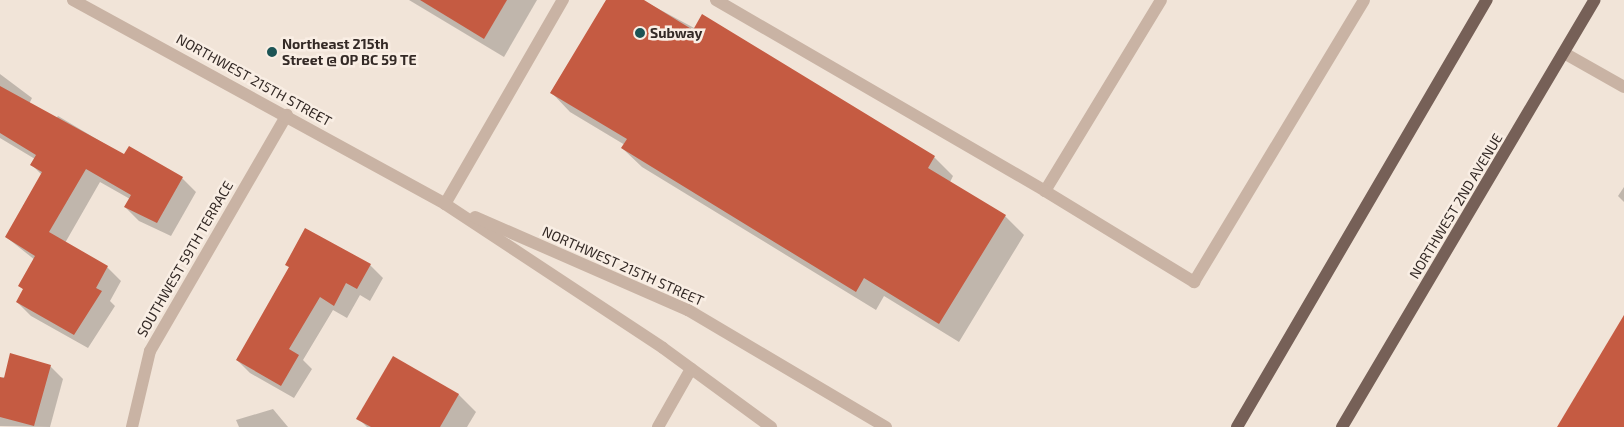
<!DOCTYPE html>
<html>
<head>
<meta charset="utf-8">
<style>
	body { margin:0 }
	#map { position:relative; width:1624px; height:427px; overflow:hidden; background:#f1e4d8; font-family:"Exo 2",sans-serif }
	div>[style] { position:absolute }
	.shadow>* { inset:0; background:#0003 }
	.building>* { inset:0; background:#c55b42 }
	.service>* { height:12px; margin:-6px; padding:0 6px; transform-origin:6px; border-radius:6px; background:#c9b3a4 }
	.minor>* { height:12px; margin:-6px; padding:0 6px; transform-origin:6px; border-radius:6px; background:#c9b3a4 }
	.tertiary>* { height:12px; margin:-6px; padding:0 6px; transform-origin:6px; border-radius:6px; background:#c9b3a4 }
	.primary>* { height:12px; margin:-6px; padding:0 6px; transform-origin:6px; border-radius:6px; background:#766057 }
	.dots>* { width:14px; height:14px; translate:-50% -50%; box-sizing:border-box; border:2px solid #f9eee4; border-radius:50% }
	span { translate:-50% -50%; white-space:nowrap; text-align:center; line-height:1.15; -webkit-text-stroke:5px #f9eee4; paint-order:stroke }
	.poi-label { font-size:14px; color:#342a26; font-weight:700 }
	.left { translate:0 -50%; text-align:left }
	.street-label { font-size:14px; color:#342a26 }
</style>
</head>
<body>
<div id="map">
	<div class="shadow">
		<div style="clip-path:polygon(409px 0,537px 0,504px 57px)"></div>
		<div style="clip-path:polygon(608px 0,642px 0,934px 157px,953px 176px,950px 182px,1005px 216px,1024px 235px,959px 342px,884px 296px,876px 310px,642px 167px,622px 148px,625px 145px,570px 112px,551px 92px)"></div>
		<div style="clip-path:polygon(0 74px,32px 98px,29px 104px,55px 120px,58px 116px,125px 156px,182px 178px,196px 192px,171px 236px,139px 221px,125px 207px,130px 199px,100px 182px,65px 243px,107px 267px,121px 281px,110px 301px,115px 306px,88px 348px,31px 316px,17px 302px,24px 290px,20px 286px,35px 260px,6px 237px,42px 175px,32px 165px,35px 159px,0 138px)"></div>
		<div style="clip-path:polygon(1624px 187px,1624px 202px,1618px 196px)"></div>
		<div style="clip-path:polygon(286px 265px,370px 265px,383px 278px,370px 301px,360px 295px,347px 318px,333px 310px,303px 360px,312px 369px,294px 398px,250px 373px,237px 360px,290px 268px)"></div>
		<div style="clip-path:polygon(394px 358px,459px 395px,476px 412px,467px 427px,367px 427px,358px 418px)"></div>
		<div style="clip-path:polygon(50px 366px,63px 379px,50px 427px,0 426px,0 378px)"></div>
		<div style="clip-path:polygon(273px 409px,288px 427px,239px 427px,236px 420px)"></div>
	</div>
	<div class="building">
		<div style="clip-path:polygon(420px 0,507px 0,484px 39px)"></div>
		<div style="clip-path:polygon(606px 0,644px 0,693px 30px,702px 14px,935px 156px,928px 168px,1006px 215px,939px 324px,864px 278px,856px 292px,621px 148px,627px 139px,550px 93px)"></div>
		<div style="clip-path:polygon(0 86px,124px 154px,129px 146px,183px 177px,157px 223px,124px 207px,131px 195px,86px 169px,49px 232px,108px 266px,96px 288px,102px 291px,74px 335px,16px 302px,23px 289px,18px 286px,35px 256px,5px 237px,42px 172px,30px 165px,36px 155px,0 133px)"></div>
		<div style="clip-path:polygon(305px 228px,371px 264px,357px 289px,346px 283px,334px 306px,320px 297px,289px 349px,299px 355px,281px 386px,236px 360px,289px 267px,285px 265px)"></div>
		<div style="clip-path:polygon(1624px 315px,1624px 427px,1557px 427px)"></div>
		<div style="clip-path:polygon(10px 353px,51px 365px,34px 426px,0 417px,0 377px,4px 378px)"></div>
		<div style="clip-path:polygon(393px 356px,459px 394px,440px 427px,371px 427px,356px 419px)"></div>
	</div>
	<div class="service">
		<div style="left:716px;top:0;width:380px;rotate:30.1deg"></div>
		<div style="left:1045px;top:191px;width:223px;rotate:-58.7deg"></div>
		<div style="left:1564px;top:53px;width:69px;rotate:29.5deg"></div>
		<div style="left:1045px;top:191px;width:175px;rotate:31.4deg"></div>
		<div style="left:1194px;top:282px;width:329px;rotate:-58.9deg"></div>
		<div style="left:445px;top:204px;width:236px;rotate:-60deg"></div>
		<div style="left:658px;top:427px;width:67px;rotate:-60.4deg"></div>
	</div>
	<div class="minor">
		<div style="left:132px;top:427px;width:78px;rotate:-76.7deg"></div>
		<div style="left:150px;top:351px;width:273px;rotate:-59.9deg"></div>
	</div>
	<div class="tertiary">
		<div style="left:73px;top:0;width:424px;rotate:28.7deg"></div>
		<div style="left:445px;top:204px;width:261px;rotate:33.4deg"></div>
		<div style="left:663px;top:348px;width:134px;rotate:36.2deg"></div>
		<div style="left:475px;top:217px;width:232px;rotate:23.6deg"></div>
		<div style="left:688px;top:310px;width:230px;rotate:30.6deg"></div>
	</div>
	<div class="primary">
		<div style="left:1237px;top:427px;width:495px;rotate:-59.7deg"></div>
		<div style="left:1342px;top:427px;width:496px;rotate:-59.4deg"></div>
	</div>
	<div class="dots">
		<div style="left:640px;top:33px;background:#1c5455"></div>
		<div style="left:272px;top:52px;background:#1c5455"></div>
	</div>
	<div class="poi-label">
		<span class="left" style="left:650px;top:33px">Subway</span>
		<span class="left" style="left:282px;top:52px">Northeast 215th<br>Street @ OP BC 59 TE</span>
	</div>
	<div class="street-label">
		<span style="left:254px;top:80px;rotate:29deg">NORTHWEST 215TH STREET</span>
		<span style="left:1456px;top:206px;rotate:-59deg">NORTHWEST 2ND AVENUE</span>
		<span style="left:185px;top:259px;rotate:-60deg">SOUTHWEST 59TH TERRACE</span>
		<span style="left:623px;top:266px;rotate:24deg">NORTHWEST 215TH STREET</span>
	</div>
</div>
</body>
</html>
